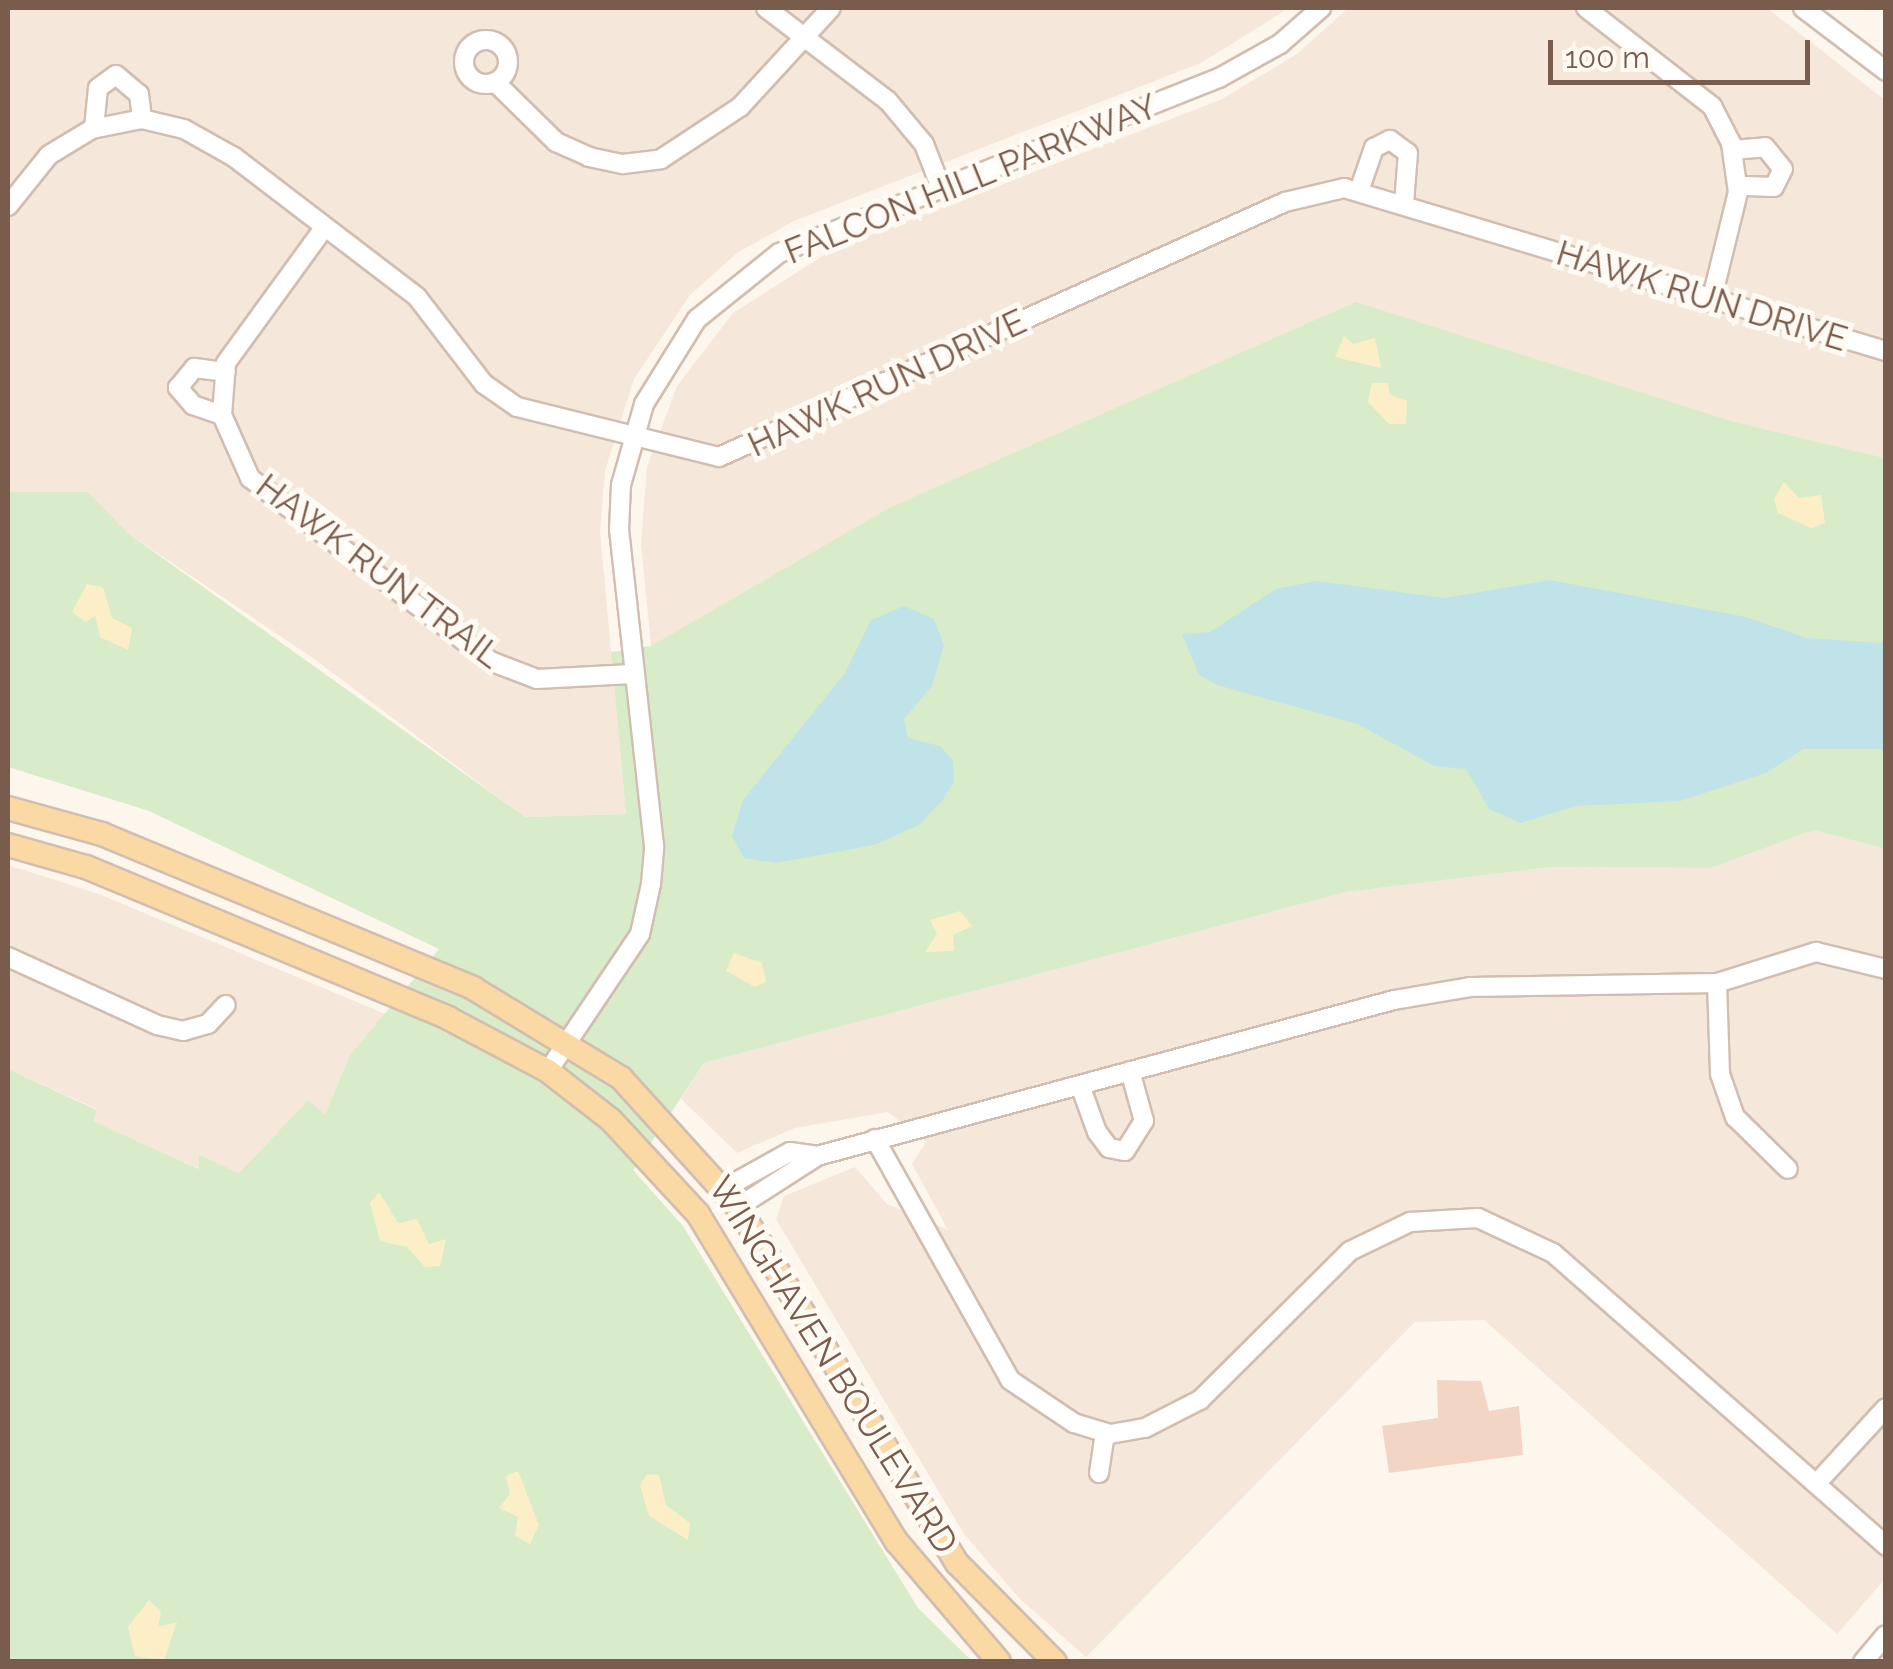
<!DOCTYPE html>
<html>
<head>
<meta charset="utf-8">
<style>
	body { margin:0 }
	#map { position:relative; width:1893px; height:1669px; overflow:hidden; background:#fdf6ec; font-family:Raleway,sans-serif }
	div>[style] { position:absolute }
	.residential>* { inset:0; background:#f5e8da }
	.green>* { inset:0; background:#d8ecc9 }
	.sand>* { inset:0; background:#fcefc7 }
	.water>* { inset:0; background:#bfe3e8 }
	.building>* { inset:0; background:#f3d5c3 }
	.roads { filter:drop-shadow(2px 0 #d1beb0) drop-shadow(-2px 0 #d1beb0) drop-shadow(0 2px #d1beb0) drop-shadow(0 -2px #d1beb0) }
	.minor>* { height:18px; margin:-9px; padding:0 9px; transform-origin:9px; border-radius:9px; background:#fff }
	.minor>.ring { margin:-9px; padding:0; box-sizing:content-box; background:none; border:18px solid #fff; border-radius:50% }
	.major>* { height:22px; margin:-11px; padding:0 11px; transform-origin:11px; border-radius:11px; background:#fbd9a5 }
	span { translate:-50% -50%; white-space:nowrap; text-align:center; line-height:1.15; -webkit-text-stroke:10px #fffaf3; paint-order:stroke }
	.street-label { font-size:35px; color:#7a5c4d }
	.frame { position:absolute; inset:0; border:10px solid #7a5c4d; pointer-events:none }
	.scale { position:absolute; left:1548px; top:40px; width:262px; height:45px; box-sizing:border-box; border:5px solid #7a5c4d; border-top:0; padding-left:12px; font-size:30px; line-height:35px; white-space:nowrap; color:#7a5c4d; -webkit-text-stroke:8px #fffaf3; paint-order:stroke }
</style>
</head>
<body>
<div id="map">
	<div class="residential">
		<div style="clip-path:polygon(8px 8px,1289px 8px,1201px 63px,794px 221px,737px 253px,690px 295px,634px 379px,605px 471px,600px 531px,626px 814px,524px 817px,317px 661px,129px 534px,88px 492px,8px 492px)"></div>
		<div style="clip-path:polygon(1348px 8px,1767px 8px,1885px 100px,1885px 458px,1731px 421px,651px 646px,641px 543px,647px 467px,677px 386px,733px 313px,832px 250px,1220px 100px,1297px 54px)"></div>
		<div style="clip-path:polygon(1814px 830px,1885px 849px,1885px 1579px,1837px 1634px,1484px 1320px,1415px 1322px,1086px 1657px,1020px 1599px,964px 1534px,776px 1219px,784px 1196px,855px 1167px,887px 1204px,948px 1230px,912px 1164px,926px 1142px,888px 1112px,795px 1128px,737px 1153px,681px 1099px,704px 1063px,1346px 892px,1551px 867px,1710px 868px)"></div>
		<div style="clip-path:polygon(8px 865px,99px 894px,388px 1015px,350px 1055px,325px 1116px,308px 1100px,239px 1173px,199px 1156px,200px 1169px,92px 1121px,97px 1109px,8px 1069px)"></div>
	</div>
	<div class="green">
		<div style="clip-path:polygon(1356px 302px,1731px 421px,1885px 458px,1885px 849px,1814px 830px,1710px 868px,1551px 867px,1346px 892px,704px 1063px,633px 1170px,683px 1226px,918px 1608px,972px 1661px,8px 1661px,8px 1069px,97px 1110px,93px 1121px,199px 1169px,199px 1155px,239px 1173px,308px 1100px,325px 1115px,350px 1055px,439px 949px,149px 811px,8px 767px,8px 492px,88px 492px,129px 534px,525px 817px,626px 814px,611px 652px,651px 646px,889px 508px)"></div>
	</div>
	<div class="sand">
		<div style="clip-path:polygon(1344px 336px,1353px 344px,1375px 338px,1381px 368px,1335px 357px)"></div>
		<div style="clip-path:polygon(1372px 383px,1388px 383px,1390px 395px,1407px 401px,1406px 424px,1389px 424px,1368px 402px)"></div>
		<div style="clip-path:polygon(1784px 482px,1799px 498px,1821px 495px,1825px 523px,1811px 528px,1778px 513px,1774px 499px)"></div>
		<div style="clip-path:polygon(87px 584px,103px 587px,112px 618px,132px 628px,128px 650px,100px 637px,95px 615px,86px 622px,72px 612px)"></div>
		<div style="clip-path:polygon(960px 911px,972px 926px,953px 935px,954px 951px,925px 952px,937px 934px,930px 920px)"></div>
		<div style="clip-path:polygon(734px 953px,762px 963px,766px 982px,755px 987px,726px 971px)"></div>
		<div style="clip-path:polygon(379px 1192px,398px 1223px,417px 1219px,429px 1244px,446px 1239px,440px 1266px,425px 1267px,407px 1247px,380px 1241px,370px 1203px)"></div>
		<div style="clip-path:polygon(518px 1471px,539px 1525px,530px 1544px,515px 1536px,518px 1517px,499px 1508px,510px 1494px,506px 1476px)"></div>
		<div style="clip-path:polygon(647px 1474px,659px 1475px,666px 1505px,690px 1523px,688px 1540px,649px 1516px,640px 1486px)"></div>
		<div style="clip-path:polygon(149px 1600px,161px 1612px,158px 1627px,177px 1622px,164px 1660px,135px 1656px,128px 1627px)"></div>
	</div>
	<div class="water">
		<div style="clip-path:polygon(1550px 580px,1746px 617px,1807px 638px,1885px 643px,1885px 749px,1803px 749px,1766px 773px,1680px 801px,1576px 806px,1521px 823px,1489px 809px,1466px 769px,1434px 766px,1358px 724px,1217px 685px,1199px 675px,1182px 634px,1210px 632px,1276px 589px,1316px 581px,1445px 598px)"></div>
		<div style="clip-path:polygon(904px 606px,934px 619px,944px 645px,932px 686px,904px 719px,908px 738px,940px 746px,953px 761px,954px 782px,942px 801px,919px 825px,874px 845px,776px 863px,744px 858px,732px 836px,743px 800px,845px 673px,871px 620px)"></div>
	</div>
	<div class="building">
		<div style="clip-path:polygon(1437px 1380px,1481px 1381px,1489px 1411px,1519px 1406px,1523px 1455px,1389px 1473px,1382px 1426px,1438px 1418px)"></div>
	</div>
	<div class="roads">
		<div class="minor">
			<div style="left:766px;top:8px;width:153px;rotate:37.3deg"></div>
			<div style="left:888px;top:101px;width:56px;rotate:50.1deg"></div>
			<div style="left:924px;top:144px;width:47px;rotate:68.9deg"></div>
			<div style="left:1586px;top:8px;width:160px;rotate:37.9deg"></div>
			<div style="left:1712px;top:106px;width:42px;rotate:62.8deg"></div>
			<div style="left:1731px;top:143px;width:49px;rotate:81.9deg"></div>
			<div style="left:1738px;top:192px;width:113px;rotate:103.8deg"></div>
			<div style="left:1803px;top:8px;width:104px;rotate:37.2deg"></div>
			<div class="ring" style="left:464px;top:40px;width:26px;height:26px"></div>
			<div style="left:495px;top:82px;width:86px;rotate:44.5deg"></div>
			<div style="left:556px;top:142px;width:36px;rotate:24deg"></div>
			<div style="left:589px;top:157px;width:35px;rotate:12deg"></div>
			<div style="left:623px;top:164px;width:38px;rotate:-7deg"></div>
			<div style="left:661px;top:159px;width:95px;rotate:-33.4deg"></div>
			<div style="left:740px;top:107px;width:134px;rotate:-47.4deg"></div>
			<div style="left:94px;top:128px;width:40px;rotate:-84.3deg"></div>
			<div style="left:98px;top:88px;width:22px;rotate:-36deg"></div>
			<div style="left:116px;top:75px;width:30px;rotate:40deg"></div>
			<div style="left:139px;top:94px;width:25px;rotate:83deg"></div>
			<div style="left:1733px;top:150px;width:32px;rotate:-5deg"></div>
			<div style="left:1765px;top:147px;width:28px;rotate:51deg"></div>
			<div style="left:1783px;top:169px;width:20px;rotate:117deg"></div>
			<div style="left:1774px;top:187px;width:35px;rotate:-178deg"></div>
			<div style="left:1359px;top:191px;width:46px;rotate:-70.8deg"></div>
			<div style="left:1374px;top:148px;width:18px;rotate:-27deg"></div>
			<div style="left:1390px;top:140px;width:22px;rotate:36deg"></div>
			<div style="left:1408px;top:153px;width:50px;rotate:94.6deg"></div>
			<div style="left:8px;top:206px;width:65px;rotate:-51.2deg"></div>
			<div style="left:49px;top:155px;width:50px;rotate:-31.2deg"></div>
			<div style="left:92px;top:129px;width:51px;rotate:-11.3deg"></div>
			<div style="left:142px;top:119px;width:43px;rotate:13.4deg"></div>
			<div style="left:184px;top:129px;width:57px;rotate:29.2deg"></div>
			<div style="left:234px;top:157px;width:230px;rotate:37.4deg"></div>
			<div style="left:417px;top:297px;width:110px;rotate:52.4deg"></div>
			<div style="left:484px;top:384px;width:40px;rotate:34.9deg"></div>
			<div style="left:517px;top:407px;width:208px;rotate:13.9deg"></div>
			<div style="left:719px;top:457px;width:621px;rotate:-24.25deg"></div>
			<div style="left:1285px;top:202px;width:61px;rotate:-13.3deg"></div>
			<div style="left:1344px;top:188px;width:566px;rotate:16.74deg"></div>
			<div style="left:324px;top:228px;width:167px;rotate:126deg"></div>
			<div style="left:226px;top:363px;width:52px;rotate:94.4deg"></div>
			<div style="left:222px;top:415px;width:69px;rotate:66deg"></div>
			<div style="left:250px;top:478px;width:302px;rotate:37.3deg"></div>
			<div style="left:490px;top:661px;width:50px;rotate:21deg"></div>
			<div style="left:537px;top:679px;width:95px;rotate:-3deg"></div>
			<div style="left:222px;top:415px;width:31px;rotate:-161deg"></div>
			<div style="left:193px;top:405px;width:23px;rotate:-131deg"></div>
			<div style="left:178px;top:388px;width:26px;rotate:-51deg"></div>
			<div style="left:194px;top:368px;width:32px;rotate:7deg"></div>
			<div style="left:8px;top:957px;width:164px;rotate:24.5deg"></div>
			<div style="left:157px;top:1025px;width:27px;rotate:13deg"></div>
			<div style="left:183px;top:1031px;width:26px;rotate:-16deg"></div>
			<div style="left:208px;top:1024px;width:26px;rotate:-47deg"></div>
			<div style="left:1717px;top:983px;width:91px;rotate:88.1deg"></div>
			<div style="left:1720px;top:1074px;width:46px;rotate:70.8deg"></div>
			<div style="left:1735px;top:1117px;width:74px;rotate:44.5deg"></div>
			<div style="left:548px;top:1071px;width:165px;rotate:-56.1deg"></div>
			<div style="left:640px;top:934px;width:51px;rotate:-77.6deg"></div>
			<div style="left:651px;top:884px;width:38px;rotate:-85deg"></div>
			<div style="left:654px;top:846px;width:318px;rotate:-96.3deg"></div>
			<div style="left:619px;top:530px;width:45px;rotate:-87.5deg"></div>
			<div style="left:621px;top:485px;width:84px;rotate:-74.1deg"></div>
			<div style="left:644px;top:404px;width:100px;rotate:-58.1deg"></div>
			<div style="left:697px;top:319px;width:105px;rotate:-38.8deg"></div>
			<div style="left:779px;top:253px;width:474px;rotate:-21.7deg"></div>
			<div style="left:1219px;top:78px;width:70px;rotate:-29.1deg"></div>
			<div style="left:1280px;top:44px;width:55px;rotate:-41.3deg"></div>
			<div style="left:1080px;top:1085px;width:50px;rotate:70.1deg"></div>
			<div style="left:1097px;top:1132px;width:20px;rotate:53deg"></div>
			<div style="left:1109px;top:1148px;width:16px;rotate:11deg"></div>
			<div style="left:1125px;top:1151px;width:36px;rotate:-58deg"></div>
			<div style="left:1144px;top:1121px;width:52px;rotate:-105.6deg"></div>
			<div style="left:875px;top:1139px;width:276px;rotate:60.7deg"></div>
			<div style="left:1010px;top:1380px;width:77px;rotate:33.9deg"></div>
			<div style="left:1074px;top:1423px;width:38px;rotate:17deg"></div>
			<div style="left:1110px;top:1434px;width:36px;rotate:-10deg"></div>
			<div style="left:1145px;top:1428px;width:62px;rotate:-27deg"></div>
			<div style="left:1200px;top:1400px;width:211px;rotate:-44.8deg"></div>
			<div style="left:1350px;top:1251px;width:67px;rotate:-25.8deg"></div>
			<div style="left:1410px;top:1222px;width:68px;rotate:-3.4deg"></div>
			<div style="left:1478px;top:1218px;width:83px;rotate:25deg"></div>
			<div style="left:1553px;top:1253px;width:444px;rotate:41.3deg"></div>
			<div style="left:725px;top:1188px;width:74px;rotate:-29deg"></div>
			<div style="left:790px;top:1152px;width:27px;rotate:8deg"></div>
			<div style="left:738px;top:1207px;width:94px;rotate:-32.8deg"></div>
			<div style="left:817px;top:1156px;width:598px;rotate:-15.13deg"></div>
			<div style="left:1394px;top:1000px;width:77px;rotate:-9.7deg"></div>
			<div style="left:1470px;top:987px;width:247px;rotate:-0.9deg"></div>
			<div style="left:1717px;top:983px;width:104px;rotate:-17.4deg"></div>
			<div style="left:1816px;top:952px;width:72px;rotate:13.7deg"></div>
			<div style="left:1099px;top:1473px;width:40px;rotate:-81.5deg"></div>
			<div style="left:1816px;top:1484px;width:103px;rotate:-47.4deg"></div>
			<div style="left:1863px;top:1662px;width:35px;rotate:-50deg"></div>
		</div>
		<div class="major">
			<div style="left:8px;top:808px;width:98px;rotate:15.5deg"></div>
			<div style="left:102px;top:834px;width:402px;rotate:22.5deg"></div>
			<div style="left:473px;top:988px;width:173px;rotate:31.3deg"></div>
			<div style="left:621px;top:1078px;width:174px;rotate:47.8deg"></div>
			<div style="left:738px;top:1207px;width:418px;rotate:58.4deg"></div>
			<div style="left:957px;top:1563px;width:139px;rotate:45.3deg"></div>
			<div style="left:8px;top:845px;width:81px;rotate:15.8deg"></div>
			<div style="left:86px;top:867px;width:392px;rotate:22.6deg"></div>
			<div style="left:448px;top:1018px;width:113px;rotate:27.9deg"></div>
			<div style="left:548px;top:1071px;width:80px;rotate:37.9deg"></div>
			<div style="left:611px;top:1120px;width:128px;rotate:47.2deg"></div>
			<div style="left:698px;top:1214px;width:384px;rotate:58.8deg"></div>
			<div style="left:897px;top:1542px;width:157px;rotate:49.6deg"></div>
		</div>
	</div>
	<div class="street-label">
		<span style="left:971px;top:179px;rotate:-22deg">FALCON HILL PARKWAY</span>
		<span style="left:1702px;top:296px;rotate:17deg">HAWK RUN DRIVE</span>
		<span style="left:887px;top:383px;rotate:-25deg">HAWK RUN DRIVE</span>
		<span style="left:379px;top:571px;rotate:37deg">HAWK RUN TRAIL</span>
		<span style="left:833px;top:1365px;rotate:58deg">WINGHAVEN BOULEVARD</span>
	</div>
	<div class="frame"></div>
	<div class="scale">100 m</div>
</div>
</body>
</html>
